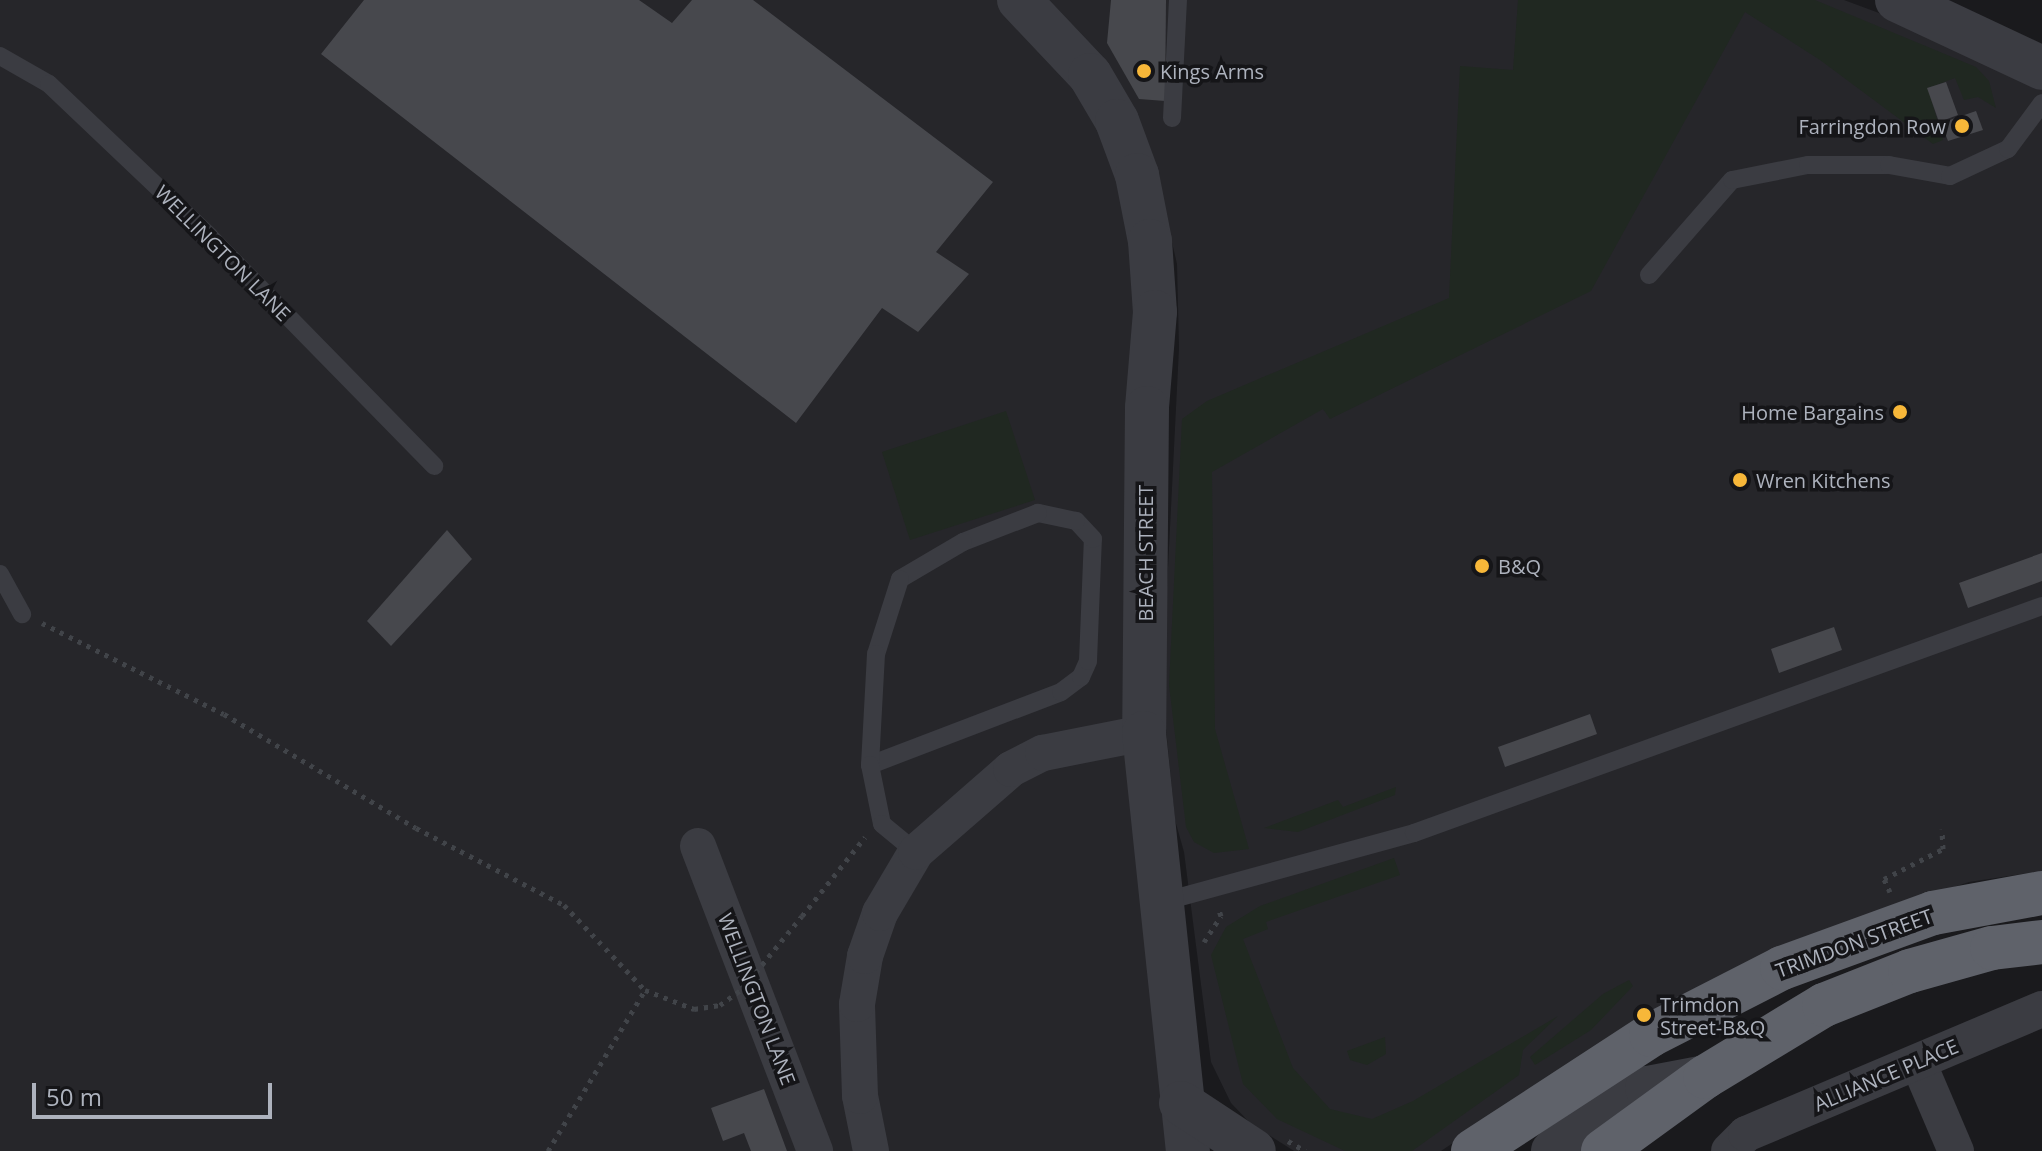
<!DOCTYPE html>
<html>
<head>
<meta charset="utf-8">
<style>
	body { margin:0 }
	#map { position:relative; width:2042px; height:1151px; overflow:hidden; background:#1a1a1d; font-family:"Open Sans",sans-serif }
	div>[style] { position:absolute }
	.built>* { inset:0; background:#26262a }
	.green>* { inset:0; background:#202821 }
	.building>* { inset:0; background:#47484d }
	.path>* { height:5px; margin-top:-2.5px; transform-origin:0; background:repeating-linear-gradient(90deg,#414449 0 4px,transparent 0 10px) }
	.service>* { height:18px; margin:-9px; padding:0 9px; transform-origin:9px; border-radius:9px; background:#3b3c42 }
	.minor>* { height:36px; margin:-18px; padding:0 18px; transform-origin:18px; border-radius:18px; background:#3b3c42 }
	.tertiary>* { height:44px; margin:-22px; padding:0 22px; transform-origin:22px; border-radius:22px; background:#3b3c42 }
	.trunk>* { height:44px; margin:-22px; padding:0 22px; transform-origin:22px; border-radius:22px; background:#5f626a }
	.path-bridge>* { height:5px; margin-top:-2.5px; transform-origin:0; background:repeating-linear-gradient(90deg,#414449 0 4px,transparent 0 10px) }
	.dots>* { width:22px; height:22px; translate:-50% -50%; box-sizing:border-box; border:4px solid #151518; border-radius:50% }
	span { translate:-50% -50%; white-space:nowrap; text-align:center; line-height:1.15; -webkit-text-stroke:7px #151518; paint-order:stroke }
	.poi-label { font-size:20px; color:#adb2bd }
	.left { translate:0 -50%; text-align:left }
	.right { translate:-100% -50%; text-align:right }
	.street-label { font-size:20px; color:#adb2bd }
	.scale { position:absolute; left:32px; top:1083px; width:240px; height:36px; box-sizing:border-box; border:4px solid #adb2bd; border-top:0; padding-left:10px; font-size:24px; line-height:28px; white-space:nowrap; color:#adb2bd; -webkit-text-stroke:6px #151518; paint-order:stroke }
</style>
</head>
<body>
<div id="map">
	<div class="built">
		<div style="clip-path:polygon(0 0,1844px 0,1879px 13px,2042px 88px,2042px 871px,1969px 882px,1813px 934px,1502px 1110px,1441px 1151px,1294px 1151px,1250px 1123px,1231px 1103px,1211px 1062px,1184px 852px,1175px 820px,1162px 688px,1179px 348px,1177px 264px,1152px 155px,1169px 1151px,0 1151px)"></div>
	</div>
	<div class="green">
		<div style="clip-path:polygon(1518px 0,1815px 0,1976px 67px,1989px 81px,1996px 108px,1978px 97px,1964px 100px,1955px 78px,1928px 88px,1943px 140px,1933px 144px,1820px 60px,1745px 12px,1591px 291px,1330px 419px,1323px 409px,1212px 472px,1215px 729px,1249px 849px,1214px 853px,1194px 842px,1186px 827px,1169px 685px,1182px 419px,1207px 401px,1449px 298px,1460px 66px,1513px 70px)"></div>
		<div style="clip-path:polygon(1006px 411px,1035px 500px,910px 540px,882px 452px)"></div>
		<div style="clip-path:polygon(1396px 787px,1395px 795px,1298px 832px,1264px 828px,1338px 800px,1343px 807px)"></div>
		<div style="clip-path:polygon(1394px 858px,1400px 875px,1266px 922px,1268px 929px,1243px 939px,1293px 1068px,1330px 1109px,1372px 1119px,1413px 1101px,1558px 1016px,1523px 1050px,1519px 1075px,1412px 1151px,1345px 1151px,1277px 1119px,1243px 1084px,1211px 955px,1226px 927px,1260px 906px)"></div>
		<div style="clip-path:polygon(1629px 980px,1633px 986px,1591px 1030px,1535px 1065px,1530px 1057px,1603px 994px)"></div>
		<div style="clip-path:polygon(1385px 1037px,1386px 1054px,1367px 1065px,1350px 1060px,1347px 1051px)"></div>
	</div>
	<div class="building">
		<div style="clip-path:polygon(364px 0,639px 0,672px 23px,692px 0,753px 0,993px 182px,936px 252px,969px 274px,918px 332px,882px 308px,796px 423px,321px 54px)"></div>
		<div style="clip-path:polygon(1111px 0,1166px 0,1165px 101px,1139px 99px,1107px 43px)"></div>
		<div style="clip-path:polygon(1946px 82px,1958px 115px,1939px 122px,1927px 88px)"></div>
		<div style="clip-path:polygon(1976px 111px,1983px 130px,1948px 141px,1941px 123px)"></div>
		<div style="clip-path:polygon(447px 530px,472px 559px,391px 646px,367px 621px)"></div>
		<div style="clip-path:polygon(2042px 553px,2042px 581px,1968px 608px,1959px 583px)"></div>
		<div style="clip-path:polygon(1834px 627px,1842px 650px,1779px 673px,1771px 649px)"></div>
		<div style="clip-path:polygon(1590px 714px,1597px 734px,1505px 767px,1498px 747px)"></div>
		<div style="clip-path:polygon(764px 1089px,787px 1151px,751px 1151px,744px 1133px,723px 1141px,711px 1108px)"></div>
	</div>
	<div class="path">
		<div style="left:42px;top:623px;width:203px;rotate:26.6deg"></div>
		<div style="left:224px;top:714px;width:223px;rotate:30.7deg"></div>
		<div style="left:416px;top:828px;width:167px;rotate:27.5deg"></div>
		<div style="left:564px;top:905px;width:117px;rotate:46.4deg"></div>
		<div style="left:1890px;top:892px;width:14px;rotate:-115deg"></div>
		<div style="left:1884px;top:879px;width:66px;rotate:-27deg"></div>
		<div style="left:1943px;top:849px;width:20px;rotate:-93deg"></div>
		<div style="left:802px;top:916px;width:101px;rotate:-51.4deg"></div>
		<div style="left:1204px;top:942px;width:31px;rotate:-57deg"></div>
		<div style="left:1221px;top:916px;width:6px;rotate:-108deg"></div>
		<div style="left:1288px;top:1141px;width:20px;rotate:30deg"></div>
		<div style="left:548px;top:1151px;width:188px;rotate:-58.9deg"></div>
		<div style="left:645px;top:990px;width:53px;rotate:21.2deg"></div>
		<div style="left:694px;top:1009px;width:26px;rotate:-9deg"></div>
	</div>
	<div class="service">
		<div style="left:0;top:56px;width:56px;rotate:29.7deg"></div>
		<div style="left:49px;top:84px;width:221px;rotate:43.5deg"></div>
		<div style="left:209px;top:236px;width:322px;rotate:45.6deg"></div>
		<div style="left:1172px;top:118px;width:118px;rotate:-87.1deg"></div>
		<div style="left:1649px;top:275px;width:126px;rotate:-48.9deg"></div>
		<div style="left:1732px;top:180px;width:77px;rotate:-11.2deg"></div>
		<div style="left:1808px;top:165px;width:81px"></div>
		<div style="left:1889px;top:165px;width:62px;rotate:10.2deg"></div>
		<div style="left:1950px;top:176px;width:64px;rotate:-25deg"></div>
		<div style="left:2008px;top:149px;width:57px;rotate:-53.5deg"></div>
		<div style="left:0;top:574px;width:46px;rotate:61.2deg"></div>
		<div style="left:870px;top:765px;width:204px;rotate:-20.9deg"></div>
		<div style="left:1061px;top:692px;width:25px;rotate:-37deg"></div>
		<div style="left:1081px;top:677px;width:17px;rotate:-66deg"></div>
		<div style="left:1088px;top:661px;width:122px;rotate:-87.7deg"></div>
		<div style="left:1093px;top:539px;width:25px;rotate:-133deg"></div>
		<div style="left:1076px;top:521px;width:39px;rotate:-168deg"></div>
		<div style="left:1038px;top:513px;width:80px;rotate:158.9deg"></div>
		<div style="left:963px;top:542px;width:73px;rotate:149.6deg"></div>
		<div style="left:900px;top:579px;width:79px;rotate:107.7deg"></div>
		<div style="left:876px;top:654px;width:111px;rotate:93.1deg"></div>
		<div style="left:870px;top:765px;width:60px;rotate:78.5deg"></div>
		<div style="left:882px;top:824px;width:44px;rotate:39.5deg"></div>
		<div style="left:1162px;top:902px;width:261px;rotate:-15.3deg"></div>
		<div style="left:1414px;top:833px;width:668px;rotate:-19.87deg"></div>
	</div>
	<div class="minor">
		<div style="left:698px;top:846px;width:327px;rotate:69deg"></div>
		<div style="left:1918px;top:1062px;width:97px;rotate:66.9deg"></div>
		<div style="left:871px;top:1151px;width:56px;rotate:-101.3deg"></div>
		<div style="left:860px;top:1096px;width:92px;rotate:-91.9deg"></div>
		<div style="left:857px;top:1004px;width:49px;rotate:-80.5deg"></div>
		<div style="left:865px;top:956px;width:46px;rotate:-70.8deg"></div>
		<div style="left:880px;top:913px;width:71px;rotate:-59.5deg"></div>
		<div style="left:916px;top:852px;width:126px;rotate:-41.1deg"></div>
		<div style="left:1011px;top:769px;width:36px;rotate:-27deg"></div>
		<div style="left:1043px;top:753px;width:103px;rotate:-11.2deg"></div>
		<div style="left:1729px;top:1151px;width:24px;rotate:-45deg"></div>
		<div style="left:1746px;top:1134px;width:321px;rotate:-22.9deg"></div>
	</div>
	<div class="tertiary">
		<div style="left:1019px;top:0;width:103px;rotate:46.6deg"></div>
		<div style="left:1090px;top:75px;width:53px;rotate:59.6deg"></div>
		<div style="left:1117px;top:121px;width:58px;rotate:69.7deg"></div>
		<div style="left:1137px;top:175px;width:67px;rotate:78.9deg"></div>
		<div style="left:1150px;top:241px;width:71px;rotate:86deg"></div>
		<div style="left:1155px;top:312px;width:96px;rotate:94.8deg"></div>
		<div style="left:1147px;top:408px;width:325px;rotate:90.5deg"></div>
		<div style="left:1144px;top:733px;width:420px;rotate:84deg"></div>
		<div style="left:1897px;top:0;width:160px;rotate:25.1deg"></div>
		<div style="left:1181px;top:1103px;width:87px;rotate:33.3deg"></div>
		<div style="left:1553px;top:1151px;width:113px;rotate:-33.8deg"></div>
		<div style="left:1647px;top:1088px;width:59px;rotate:-10.7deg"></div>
	</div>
	<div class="trunk">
		<div style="left:1473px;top:1151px;width:212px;rotate:-33.1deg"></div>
		<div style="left:1651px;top:1035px;width:147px;rotate:-27.1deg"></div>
		<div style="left:1782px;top:968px;width:161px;rotate:-20deg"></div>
		<div style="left:1933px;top:913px;width:111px;rotate:-10.4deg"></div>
		<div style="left:1603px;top:1151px;width:126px;rotate:-36deg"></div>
		<div style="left:1705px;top:1077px;width:139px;rotate:-31.2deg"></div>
		<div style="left:1824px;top:1005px;width:92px;rotate:-21.6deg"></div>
		<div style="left:1910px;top:971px;width:85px;rotate:-15.7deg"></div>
		<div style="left:1992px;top:948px;width:50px;rotate:-6.8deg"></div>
	</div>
	<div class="path-bridge">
		<div style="left:720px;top:1005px;width:29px;rotate:-36deg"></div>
		<div style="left:743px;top:988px;width:93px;rotate:-50.7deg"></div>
	</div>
	<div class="dots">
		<div style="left:1144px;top:71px;background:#f7b739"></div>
		<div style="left:1962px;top:126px;background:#f7b739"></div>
		<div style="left:1900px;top:412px;background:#f7b739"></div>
		<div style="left:1740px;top:480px;background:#f7b739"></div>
		<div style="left:1482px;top:566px;background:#f7b739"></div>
		<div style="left:1644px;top:1015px;background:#f7b739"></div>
	</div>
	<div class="poi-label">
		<span class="left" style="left:1160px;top:71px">Kings Arms</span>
		<span class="right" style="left:1946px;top:126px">Farringdon Row</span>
		<span class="right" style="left:1884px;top:412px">Home Bargains</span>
		<span class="left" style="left:1756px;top:480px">Wren Kitchens</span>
		<span class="left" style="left:1498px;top:566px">B&amp;Q</span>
		<span class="left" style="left:1660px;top:1016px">Trimdon<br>Street-B&amp;Q</span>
	</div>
	<div class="street-label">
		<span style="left:223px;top:253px;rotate:45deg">WELLINGTON LANE</span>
		<span style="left:1145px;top:553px;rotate:-90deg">BEACH STREET</span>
		<span style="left:1854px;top:943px;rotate:-20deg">TRIMDON STREET</span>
		<span style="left:757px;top:999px;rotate:69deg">WELLINGTON LANE</span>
		<span style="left:1886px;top:1075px;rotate:-23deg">ALLIANCE PLACE</span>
	</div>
	<div class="scale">50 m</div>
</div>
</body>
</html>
